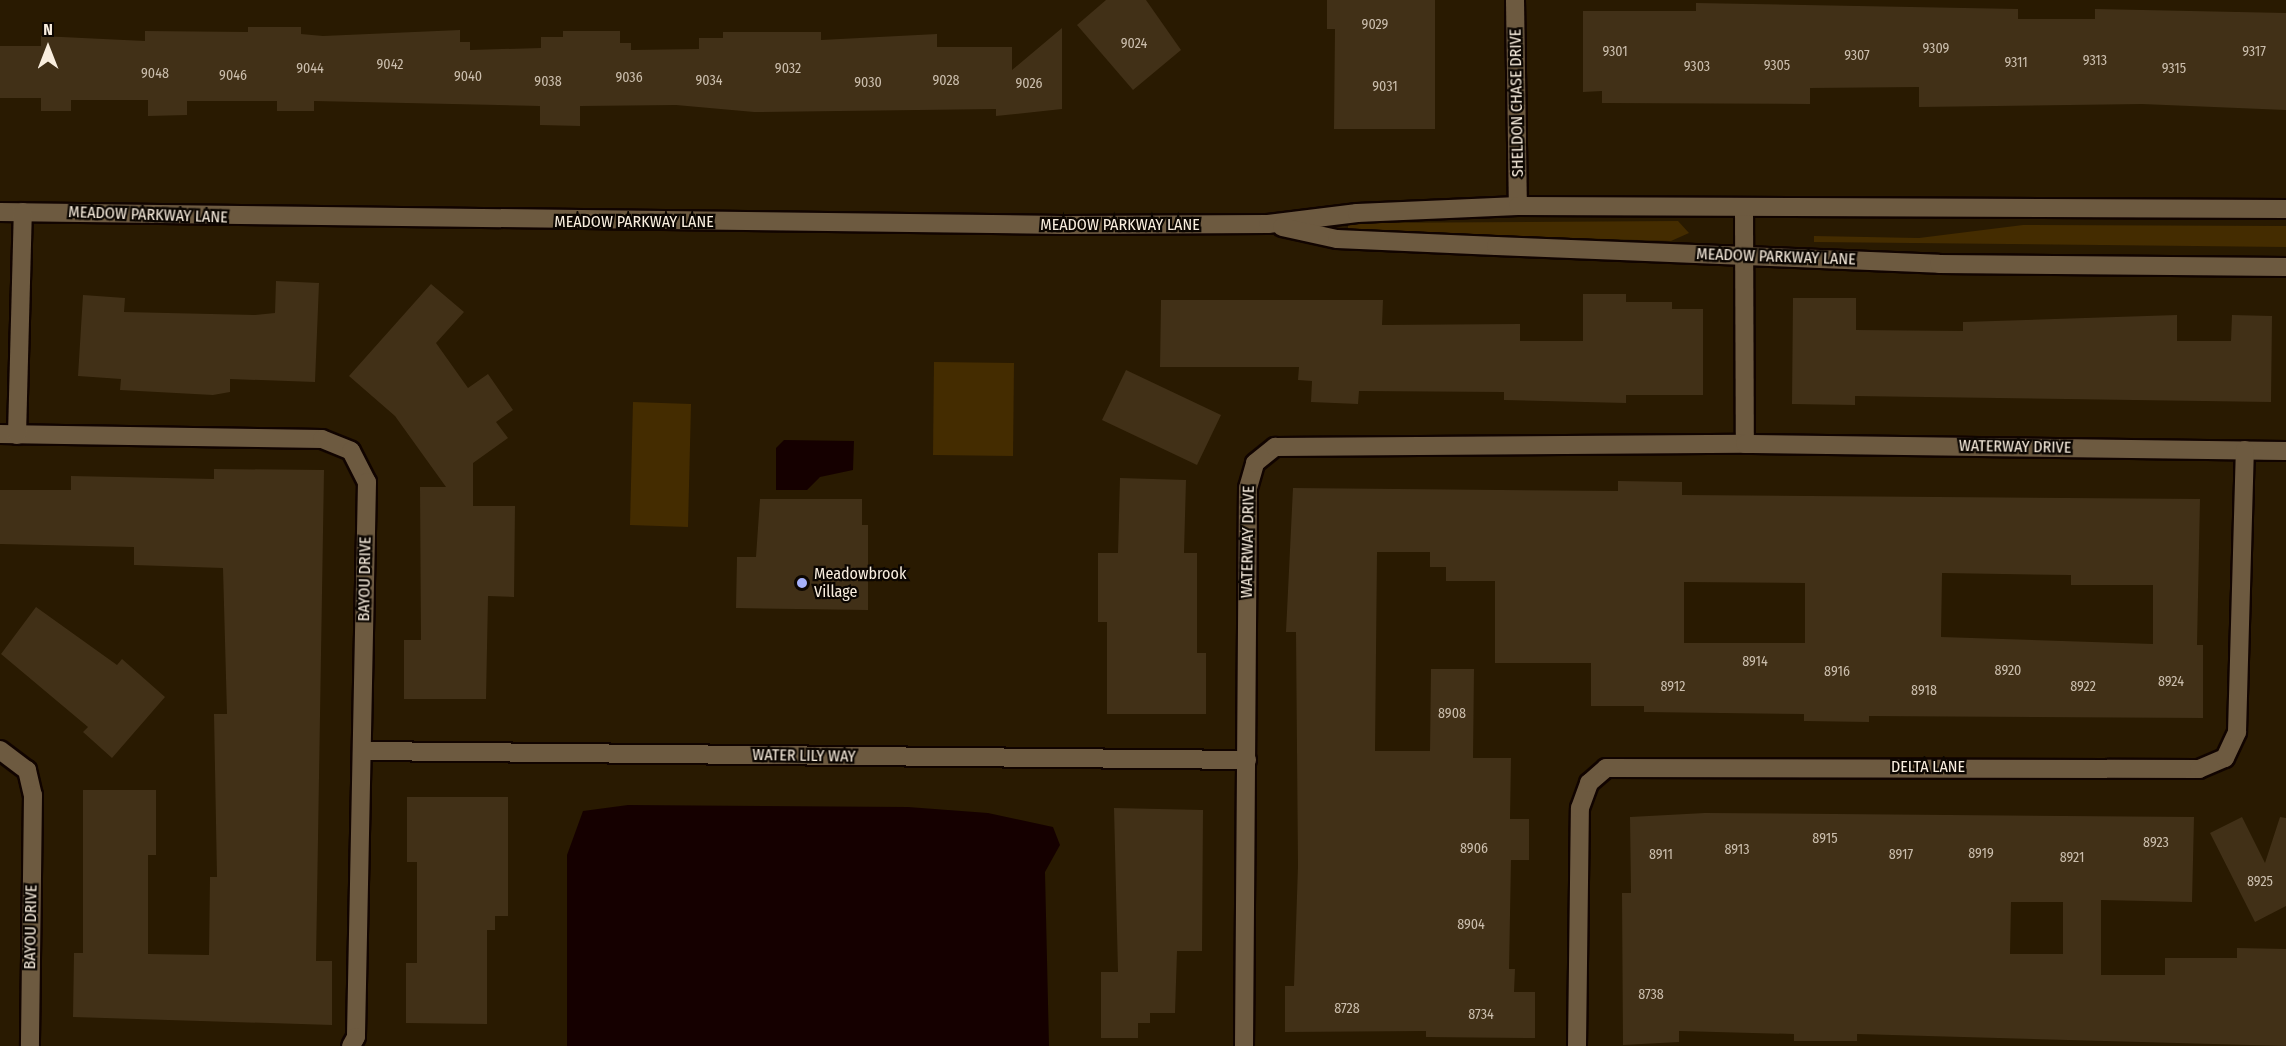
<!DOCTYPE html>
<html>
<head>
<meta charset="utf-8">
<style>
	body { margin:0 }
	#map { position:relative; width:2286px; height:1046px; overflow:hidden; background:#291a01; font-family:"Fira Sans Condensed",sans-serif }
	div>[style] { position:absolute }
	.green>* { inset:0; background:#442c00 }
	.water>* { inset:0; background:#150000 }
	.building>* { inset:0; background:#413017 }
	.roads { filter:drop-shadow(2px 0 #110400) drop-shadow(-2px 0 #110400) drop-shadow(0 2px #110400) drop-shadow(0 -2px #110400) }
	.minor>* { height:18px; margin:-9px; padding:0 9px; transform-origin:9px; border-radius:9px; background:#6d5a40 }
	.dots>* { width:16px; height:16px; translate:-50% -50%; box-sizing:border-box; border:3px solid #0c0601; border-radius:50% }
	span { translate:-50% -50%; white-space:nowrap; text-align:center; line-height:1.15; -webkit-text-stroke:4.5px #0c0601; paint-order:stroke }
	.number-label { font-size:14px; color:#cbbead }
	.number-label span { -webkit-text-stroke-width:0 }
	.street-label { font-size:16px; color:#f9eedf }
	.poi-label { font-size:16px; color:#f9eedf }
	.left { translate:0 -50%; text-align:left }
	.north { position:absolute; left:18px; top:18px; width:60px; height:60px; -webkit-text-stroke:4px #0c0601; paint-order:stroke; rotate:0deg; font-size:16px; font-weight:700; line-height:24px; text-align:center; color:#f9eedf }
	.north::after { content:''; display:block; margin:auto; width:21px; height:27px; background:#f9eedf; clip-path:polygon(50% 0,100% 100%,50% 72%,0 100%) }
</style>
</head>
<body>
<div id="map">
	<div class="green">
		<div style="clip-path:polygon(1678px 221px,1689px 233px,1671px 241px,1348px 231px,1348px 223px)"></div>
		<div style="clip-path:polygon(2023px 225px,2286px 226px,2286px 247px,1814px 242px,1814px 236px,1919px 238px)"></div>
		<div style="clip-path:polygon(934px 362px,1014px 363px,1013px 456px,933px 455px)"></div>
		<div style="clip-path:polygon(633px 402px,691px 404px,688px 527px,630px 525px)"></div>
	</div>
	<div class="water">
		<div style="clip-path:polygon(784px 440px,854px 441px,853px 470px,820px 477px,807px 490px,776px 490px,776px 448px)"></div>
		<div style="clip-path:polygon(628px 805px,908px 807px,988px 813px,1053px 827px,1060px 845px,1045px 872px,1049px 1046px,567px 1046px,567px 855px,583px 811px)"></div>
	</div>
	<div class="building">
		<div style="clip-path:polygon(1106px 0,1146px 0,1181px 50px,1133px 90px,1077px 25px)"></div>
		<div style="clip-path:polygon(1327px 0,1435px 0,1435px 129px,1334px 129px,1335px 29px,1327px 29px)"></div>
		<div style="clip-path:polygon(1696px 3px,2018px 9px,2018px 19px,2095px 19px,2095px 9px,2286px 13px,2286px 110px,2142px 104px,1919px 107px,1919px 87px,1810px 88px,1810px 104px,1602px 103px,1602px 91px,1583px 92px,1583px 11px,1696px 11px)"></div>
		<div style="clip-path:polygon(248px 27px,301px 27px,301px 34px,323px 36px,460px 30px,460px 42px,470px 42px,470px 50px,541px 48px,541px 37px,563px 37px,563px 31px,620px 31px,620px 43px,631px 43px,631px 50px,699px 49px,699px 38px,723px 38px,723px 32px,821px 32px,821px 40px,937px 34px,937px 47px,1012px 47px,1012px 70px,1062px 28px,1062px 109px,996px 116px,996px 109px,754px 112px,676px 105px,580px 106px,580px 126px,540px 125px,540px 106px,314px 101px,314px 111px,277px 111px,277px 101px,187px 101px,187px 115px,148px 116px,148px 100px,71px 100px,71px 111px,41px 111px,41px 98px,0 98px,0 46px,41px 46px,41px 36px,145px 41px,145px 31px,248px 32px)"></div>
		<div style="clip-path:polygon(276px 281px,319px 283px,315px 382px,230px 379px,230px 392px,213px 395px,120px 390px,121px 379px,78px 376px,83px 295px,125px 298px,124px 312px,255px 315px,275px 313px)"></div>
		<div style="clip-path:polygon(431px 284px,464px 312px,436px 343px,468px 388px,488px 374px,513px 410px,496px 422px,508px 438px,473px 463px,473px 506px,515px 506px,514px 597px,488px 596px,486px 699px,404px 699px,404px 640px,421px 640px,420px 487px,446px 487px,395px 416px,349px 376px)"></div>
		<div style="clip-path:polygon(1583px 294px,1626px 294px,1626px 302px,1672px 302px,1672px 309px,1703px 309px,1703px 395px,1626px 395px,1626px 403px,1504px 400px,1504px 392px,1359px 391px,1358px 404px,1311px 402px,1312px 381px,1298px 380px,1299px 367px,1160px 367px,1161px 300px,1383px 300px,1382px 325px,1520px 324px,1520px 341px,1583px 341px)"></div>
		<div style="clip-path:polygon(1793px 298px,1856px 298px,1856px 330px,1963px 331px,1963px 322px,2177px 315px,2177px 341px,2231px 341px,2232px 315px,2272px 316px,2271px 402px,1855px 396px,1855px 405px,1792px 404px)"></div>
		<div style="clip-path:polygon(1126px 370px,1221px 415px,1197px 465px,1102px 420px)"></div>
		<div style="clip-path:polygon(214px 469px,324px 470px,316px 961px,332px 961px,332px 1025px,73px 1017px,74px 953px,83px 953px,83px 790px,156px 790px,156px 855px,148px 855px,148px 954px,209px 955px,210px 877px,217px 877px,214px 714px,227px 714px,223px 568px,134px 565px,134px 547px,0 544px,0 490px,71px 490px,71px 476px,214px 479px)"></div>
		<div style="clip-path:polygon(1120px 478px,1186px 480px,1184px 553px,1197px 553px,1197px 653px,1206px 653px,1206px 714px,1107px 714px,1107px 622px,1098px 622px,1098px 553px,1118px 553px)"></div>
		<div style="clip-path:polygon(evenodd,1618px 481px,1682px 482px,1682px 495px,2200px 499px,2197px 645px,2203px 645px,2203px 718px,1869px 716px,1869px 722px,1804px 721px,1804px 714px,1644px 712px,1644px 706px,1591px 706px,1591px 663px,1495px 663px,1495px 581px,1446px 581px,1446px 567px,1430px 567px,1430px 552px,1377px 552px,1375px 751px,1430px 751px,1431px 669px,1474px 669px,1473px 758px,1511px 758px,1510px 819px,1529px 819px,1529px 860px,1511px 860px,1509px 969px,1515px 969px,1514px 992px,1535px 992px,1535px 1038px,1426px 1037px,1426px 1031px,1285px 1032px,1285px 986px,1294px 986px,1298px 866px,1296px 632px,1286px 632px,1293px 488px,1618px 491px,1618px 481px,1942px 573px,2071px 575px,2071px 585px,2153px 585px,2153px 644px,1941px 637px,1942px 573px,1618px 481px,1684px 582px,1805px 583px,1805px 643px,1684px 643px,1684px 582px)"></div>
		<div style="clip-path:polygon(760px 499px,862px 499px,862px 525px,868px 525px,868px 610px,736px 608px,737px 557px,756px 557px)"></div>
		<div style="clip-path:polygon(36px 607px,117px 665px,122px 659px,165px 697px,112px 758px,83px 732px,88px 727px,1px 654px)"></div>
		<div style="clip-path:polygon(407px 797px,508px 797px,508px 916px,495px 916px,495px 930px,487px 930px,487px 1024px,406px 1023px,406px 963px,417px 963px,417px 862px,407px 862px)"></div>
		<div style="clip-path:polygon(1114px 808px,1203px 810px,1202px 951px,1177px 951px,1175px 1013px,1150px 1013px,1150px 1023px,1138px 1023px,1138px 1038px,1101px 1038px,1101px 972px,1118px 972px)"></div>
		<div style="clip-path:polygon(evenodd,1705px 813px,2194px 817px,2192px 902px,2101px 900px,2101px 975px,2165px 975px,2165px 958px,2237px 958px,2237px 948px,2286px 949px,2286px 1046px,1857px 1034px,1857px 1041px,1794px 1041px,1794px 1034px,1679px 1031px,1679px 1042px,1623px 1045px,1622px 893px,1631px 893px,1630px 817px,1705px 813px,2011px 902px,2063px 902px,2063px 954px,2010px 954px,2011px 902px)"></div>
		<div style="clip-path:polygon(2242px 817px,2265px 863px,2280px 817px,2286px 818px,2286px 906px,2255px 922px,2210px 833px)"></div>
	</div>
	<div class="roads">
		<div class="minor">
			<div style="left:1515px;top:0;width:206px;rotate:89.2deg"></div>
			<div style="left:1744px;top:207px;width:237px;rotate:89.8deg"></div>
			<div style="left:0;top:212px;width:1063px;rotate:0.7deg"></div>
			<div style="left:1063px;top:225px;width:205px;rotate:-0.3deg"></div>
			<div style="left:1268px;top:224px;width:90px;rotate:-7deg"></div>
			<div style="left:1357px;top:213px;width:161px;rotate:-2.5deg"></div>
			<div style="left:1518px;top:206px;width:768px;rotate:0.22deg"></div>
			<div style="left:1282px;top:227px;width:56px;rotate:12.3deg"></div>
			<div style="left:1337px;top:239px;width:159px;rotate:2.5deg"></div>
			<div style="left:1496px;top:246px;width:443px;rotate:2.3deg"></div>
			<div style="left:1939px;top:264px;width:347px;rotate:0.5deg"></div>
			<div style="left:0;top:434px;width:322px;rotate:0.9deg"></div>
			<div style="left:322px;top:439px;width:31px;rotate:22deg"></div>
			<div style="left:351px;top:451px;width:35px;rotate:63deg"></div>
			<div style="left:367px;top:482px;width:555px;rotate:91.14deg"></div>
			<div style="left:356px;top:1037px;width:10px;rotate:119deg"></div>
			<div style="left:17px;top:435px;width:223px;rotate:-88.5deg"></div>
			<div style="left:0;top:750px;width:34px;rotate:37deg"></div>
			<div style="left:27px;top:770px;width:26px;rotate:77deg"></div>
			<div style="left:33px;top:795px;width:251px;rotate:90.7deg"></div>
			<div style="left:362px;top:751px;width:885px;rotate:0.58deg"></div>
			<div style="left:1244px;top:1046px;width:558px;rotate:-89.59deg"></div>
			<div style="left:1248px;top:488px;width:26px;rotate:-74deg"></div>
			<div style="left:1255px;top:463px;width:26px;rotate:-39deg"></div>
			<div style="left:1275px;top:447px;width:470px;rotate:-0.4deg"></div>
			<div style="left:1745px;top:444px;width:541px;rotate:0.74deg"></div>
			<div style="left:1577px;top:1046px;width:238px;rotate:-89.3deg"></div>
			<div style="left:1580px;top:808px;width:27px;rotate:-70deg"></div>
			<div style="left:1589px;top:783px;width:23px;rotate:-41deg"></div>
			<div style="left:1606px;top:768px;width:593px;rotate:0.1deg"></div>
			<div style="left:2199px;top:769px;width:28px;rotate:-23deg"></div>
			<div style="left:2225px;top:758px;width:29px;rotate:-65deg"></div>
			<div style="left:2237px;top:732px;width:282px;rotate:-88.4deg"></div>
		</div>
	</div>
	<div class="dots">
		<div style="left:802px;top:583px;background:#a6b1fc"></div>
	</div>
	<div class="number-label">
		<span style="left:1375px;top:25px">9029</span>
		<span style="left:1134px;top:44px">9024</span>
		<span style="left:1936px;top:49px">9309</span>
		<span style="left:1615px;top:52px">9301</span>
		<span style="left:2254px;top:52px">9317</span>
		<span style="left:1857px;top:56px">9307</span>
		<span style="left:2095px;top:61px">9313</span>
		<span style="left:2016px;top:63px">9311</span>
		<span style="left:390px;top:65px">9042</span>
		<span style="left:1777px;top:66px">9305</span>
		<span style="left:1697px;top:67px">9303</span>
		<span style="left:310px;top:69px">9044</span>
		<span style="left:788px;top:69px">9032</span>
		<span style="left:2174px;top:69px">9315</span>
		<span style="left:155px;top:74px">9048</span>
		<span style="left:233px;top:76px">9046</span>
		<span style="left:468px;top:77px">9040</span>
		<span style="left:629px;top:78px">9036</span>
		<span style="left:709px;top:81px">9034</span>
		<span style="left:946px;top:81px">9028</span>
		<span style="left:548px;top:82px">9038</span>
		<span style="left:868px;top:83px">9030</span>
		<span style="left:1029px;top:84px">9026</span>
		<span style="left:1385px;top:87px">9031</span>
		<span style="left:1755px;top:662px">8914</span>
		<span style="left:2008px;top:671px">8920</span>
		<span style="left:1837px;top:672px">8916</span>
		<span style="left:2171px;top:682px">8924</span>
		<span style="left:1673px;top:687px">8912</span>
		<span style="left:2083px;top:687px">8922</span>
		<span style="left:1924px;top:691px">8918</span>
		<span style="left:1452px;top:714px">8908</span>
		<span style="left:1825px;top:839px">8915</span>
		<span style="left:2156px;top:843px">8923</span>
		<span style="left:1474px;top:849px">8906</span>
		<span style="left:1737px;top:850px">8913</span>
		<span style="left:1981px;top:854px">8919</span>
		<span style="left:1661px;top:855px">8911</span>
		<span style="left:1901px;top:855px">8917</span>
		<span style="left:2072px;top:858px">8921</span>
		<span style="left:2260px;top:882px">8925</span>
		<span style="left:1471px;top:925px">8904</span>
		<span style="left:1651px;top:995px">8738</span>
		<span style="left:1347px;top:1009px">8728</span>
		<span style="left:1481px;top:1015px">8734</span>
	</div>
	<div class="street-label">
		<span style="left:1517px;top:103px;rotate:-91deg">SHELDON CHASE DRIVE</span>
		<span style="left:148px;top:215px;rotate:2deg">MEADOW PARKWAY LANE</span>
		<span style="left:634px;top:222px">MEADOW PARKWAY LANE</span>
		<span style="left:1120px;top:225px">MEADOW PARKWAY LANE</span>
		<span style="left:1776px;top:257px;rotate:2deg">MEADOW PARKWAY LANE</span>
		<span style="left:2015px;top:447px;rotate:1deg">WATERWAY DRIVE</span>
		<span style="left:1248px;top:542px;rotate:-89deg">WATERWAY DRIVE</span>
		<span style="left:365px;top:579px;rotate:-89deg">BAYOU DRIVE</span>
		<span style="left:804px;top:756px;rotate:1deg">WATER LILY WAY</span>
		<span style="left:1928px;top:767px">DELTA LANE</span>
		<span style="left:31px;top:927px;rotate:-89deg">BAYOU DRIVE</span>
	</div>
	<div class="poi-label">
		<span class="left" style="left:814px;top:583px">Meadowbrook<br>Village</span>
	</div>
	<div class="north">N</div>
</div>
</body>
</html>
